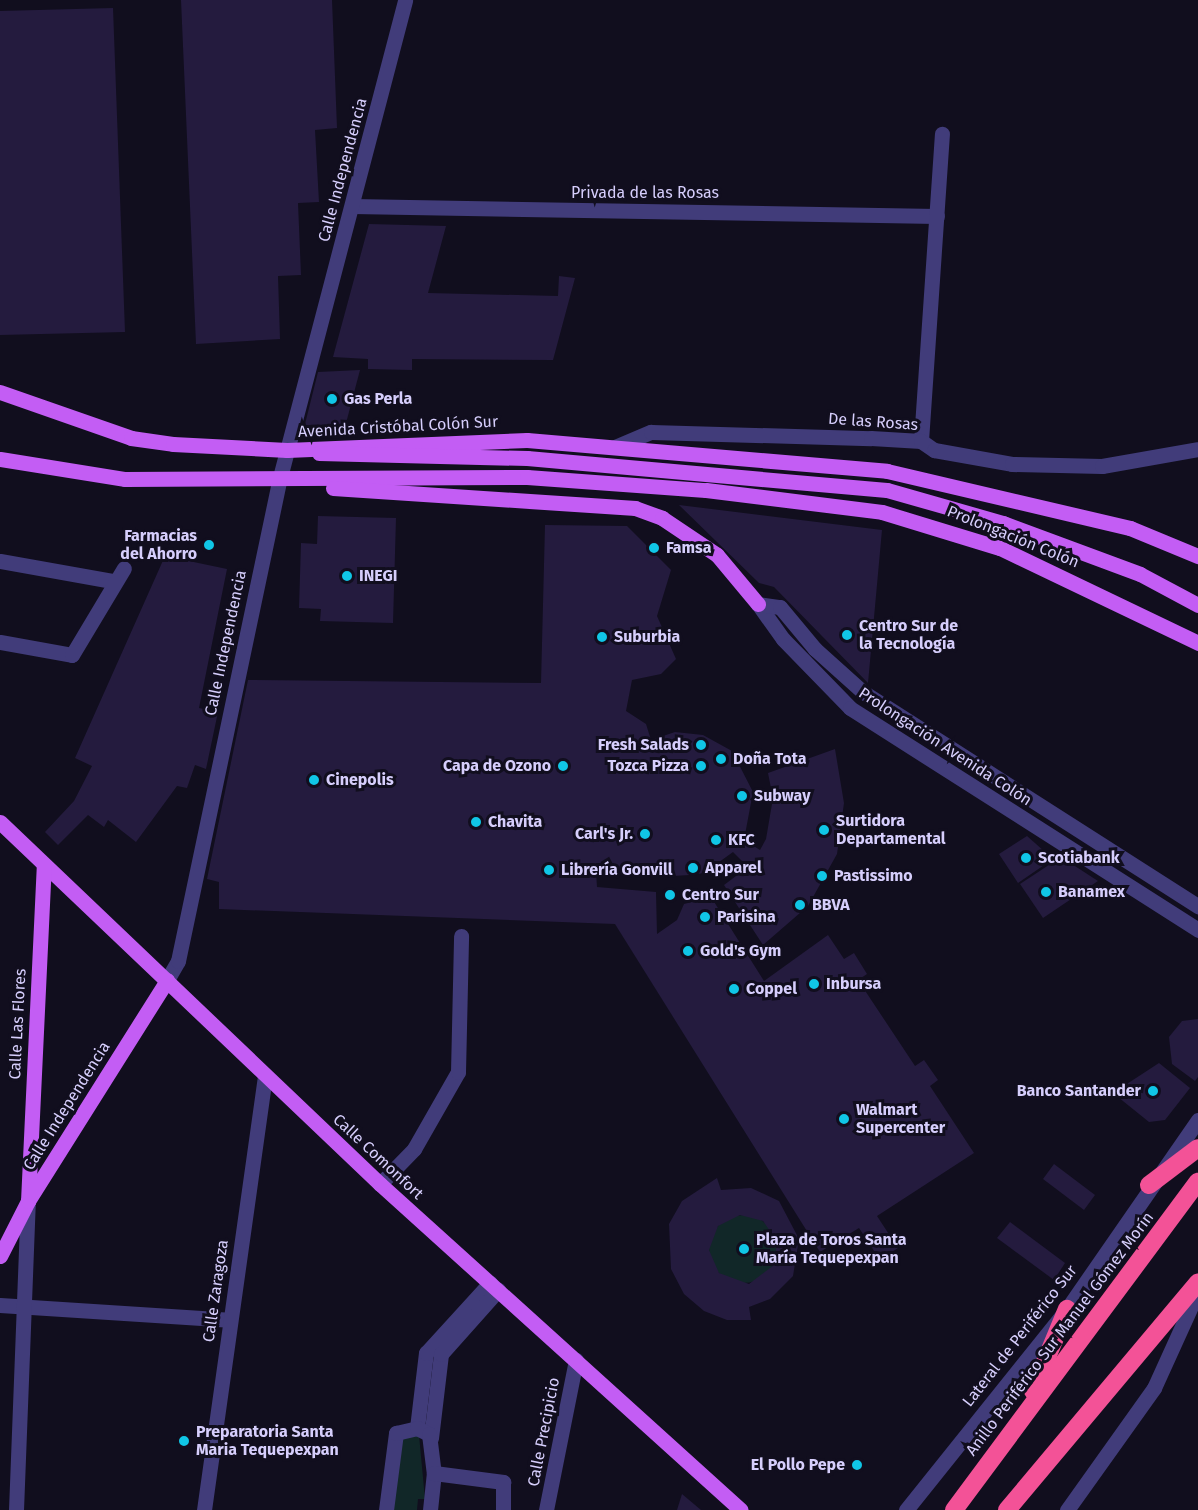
<!DOCTYPE html>
<html>
<head>
<meta charset="utf-8">
<style>
	body { margin:0 }
	#map { position:relative; width:1198px; height:1510px; overflow:hidden; background:#110e1e; font-family:"Fira Sans",sans-serif }
	div>[style] { position:absolute }
	.green>* { inset:0; background:#112728 }
	.round { border-radius:50% }
	.building>* { inset:0; background:#241b3e }
	.minor>* { height:15px; margin:-7.5px; padding:0 7.5px; transform-origin:7.5px; border-radius:7.5px; background:#413c7a }
	.major>* { height:15px; margin:-7.5px; padding:0 7.5px; transform-origin:7.5px; border-radius:7.5px; background:#c35df4 }
	.highway>* { height:18px; margin:-9px; padding:0 9px; transform-origin:9px; border-radius:9px; background:#f35297 }
	.dots>* { width:16px; height:16px; translate:-50% -50%; box-sizing:border-box; border:3px solid #110e1e; border-radius:50% }
	span { translate:-50% -50%; white-space:nowrap; text-align:center; line-height:1.15; -webkit-text-stroke:6px #110e1e; paint-order:stroke }
	.street-label { font-size:16px; color:#d6cefc }
	.poi-label { font-size:16px; color:#d6cefc; font-weight:700 }
	.left { translate:0 -50%; text-align:left }
	.right { translate:-100% -50%; text-align:right }
</style>
</head>
<body>
<div id="map">
	<div class="green">
		<div class="round" style="left:709px;top:1215px;width:68px;height:68px"></div>
		<div style="clip-path:polygon(419px 1435px,425px 1499px,418px 1499px,417px 1510px,389px 1510px,396px 1440px)"></div>
	</div>
	<div class="building">
		<div style="clip-path:polygon(181px 0,332px 0,337px 128px,315px 130px,319px 202px,298px 203px,301px 275px,278px 276px,280px 339px,196px 344px)"></div>
		<div style="clip-path:polygon(113px 8px,125px 332px,0 335px,0 11px)"></div>
		<div style="clip-path:polygon(369px 224px,446px 226px,428px 293px,558px 296px,559px 276px,575px 278px,553px 360px,412px 359px,412px 370px,368px 369px,368px 359px,333px 357px)"></div>
		<div style="clip-path:polygon(360px 370px,345px 427px,304px 428px,318px 372px)"></div>
		<div style="clip-path:polygon(679px 505px,882px 530px,868px 683px,774px 587px,759px 583px)"></div>
		<div style="clip-path:polygon(318px 516px,396px 518px,393px 623px,320px 621px,321px 609px,299px 608px,301px 543px,317px 544px)"></div>
		<div style="clip-path:polygon(545px 525px,627px 526px,671px 570px,657px 616px,676px 659px,661px 674px,632px 680px,626px 711px,646px 724px,651px 740px,675px 732px,703px 735px,732px 751px,753px 792px,744px 840px,760px 850px,766px 839px,773px 798px,768px 773px,835px 749px,844px 803px,837px 854px,808px 906px,763px 945px,724px 885px,748px 867px,733px 852px,704px 873px,690px 875px,672px 876px,644px 866px,643px 872px,596px 871px,597px 887px,656px 892px,657px 934px,677px 920px,684px 904px,711px 897px,764px 981px,828px 935px,844px 959px,854px 953px,867px 974px,858px 980px,915px 1066px,924px 1060px,938px 1080px,930px 1086px,974px 1153px,877px 1216px,898px 1248px,880px 1260px,859px 1228px,820px 1252px,615px 924px,219px 909px,219px 882px,207px 879px,248px 680px,541px 683px)"></div>
		<div style="clip-path:polygon(165px 556px,227px 569px,199px 708px,218px 712px,206px 769px,195px 765px,187px 788px,177px 786px,136px 842px,108px 820px,104px 827px,88px 815px,58px 845px,45px 832px,74px 801px,92px 766px,75px 758px)"></div>
		<div style="clip-path:polygon(1027px 836px,1053px 859px,1018px 883px,999px 854px)"></div>
		<div style="clip-path:polygon(1061px 857px,1098px 881px,1043px 918px,1020px 884px)"></div>
		<div style="clip-path:polygon(1198px 1019px,1198px 1077px,1195px 1081px,1172px 1064px,1169px 1037px,1182px 1021px)"></div>
		<div style="clip-path:polygon(1159px 1063px,1190px 1088px,1165px 1120px,1149px 1122px,1113px 1093px)"></div>
		<div style="clip-path:polygon(1054px 1164px,1095px 1195px,1084px 1210px,1043px 1179px)"></div>
		<div style="clip-path:polygon(evenodd,717px 1178px,721px 1190px,751px 1188px,779px 1201px,799px 1239px,793px 1276px,770px 1299px,749px 1307px,751px 1320px,727px 1320px,704px 1311px,684px 1294px,671px 1269px,669px 1224px,682px 1201px,717px 1178px,740px 1215px,763px 1221px,777px 1241px,774px 1265px,749px 1284px,719px 1273px,709px 1250px,718px 1226px,740px 1215px)"></div>
		<div style="clip-path:polygon(1010px 1222px,1065px 1263px,1054px 1280px,997px 1238px)"></div>
		<div style="clip-path:polygon(682px 1494px,701px 1510px,677px 1510px)"></div>
	</div>
	<div class="minor">
		<div style="left:352px;top:206px;width:585px;rotate:0.98deg"></div>
		<div style="left:921px;top:441px;width:308px;rotate:-86.1deg"></div>
		<div style="left:615px;top:447px;width:39px;rotate:-23deg"></div>
		<div style="left:651px;top:432px;width:220px;rotate:1.6deg"></div>
		<div style="left:871px;top:438px;width:50px;rotate:3.4deg"></div>
		<div style="left:921px;top:441px;width:16px;rotate:35deg"></div>
		<div style="left:934px;top:450px;width:79px;rotate:10.2deg"></div>
		<div style="left:1012px;top:464px;width:90px;rotate:1.3deg"></div>
		<div style="left:1102px;top:466px;width:97px;rotate:-10deg"></div>
		<div style="left:0;top:561px;width:114px;rotate:10.1deg"></div>
		<div style="left:758px;top:604px;width:43px;rotate:54.5deg"></div>
		<div style="left:783px;top:639px;width:96px;rotate:45.8deg"></div>
		<div style="left:850px;top:708px;width:413px;rotate:32.5deg"></div>
		<div style="left:758px;top:604px;width:22px;rotate:8deg"></div>
		<div style="left:780px;top:607px;width:55px;rotate:50.2deg"></div>
		<div style="left:815px;top:649px;width:64px;rotate:41.9deg"></div>
		<div style="left:863px;top:692px;width:398px;rotate:32.6deg"></div>
		<div style="left:0;top:642px;width:73px;rotate:10.2deg"></div>
		<div style="left:72px;top:655px;width:101px;rotate:-59.1deg"></div>
		<div style="left:167px;top:980px;width:22px;rotate:-60deg"></div>
		<div style="left:178px;top:961px;width:491px;rotate:-78.1deg"></div>
		<div style="left:279px;top:481px;width:497px;rotate:-75.3deg"></div>
		<div style="left:380px;top:1184px;width:49px;rotate:-45.8deg"></div>
		<div style="left:414px;top:1149px;width:89px;rotate:-60.3deg"></div>
		<div style="left:458px;top:1072px;width:136px;rotate:-88.7deg"></div>
		<div style="left:0;top:1305px;width:229px;rotate:3.7deg"></div>
		<div style="left:417px;top:1428px;width:76px;rotate:-83.2deg"></div>
		<div style="left:426px;top:1353px;width:95px;rotate:-47.6deg"></div>
		<div style="left:431px;top:1438px;width:85px;rotate:-83.2deg"></div>
		<div style="left:441px;top:1354px;width:86px;rotate:-48.3deg"></div>
		<div style="left:16px;top:1510px;width:309px;rotate:-87.8deg"></div>
		<div style="left:204px;top:1510px;width:438px;rotate:-82deg"></div>
		<div style="left:386px;top:1510px;width:78px;rotate:-82.6deg"></div>
		<div style="left:396px;top:1433px;width:22px;rotate:-13deg"></div>
		<div style="left:417px;top:1428px;width:13px;rotate:27deg"></div>
		<div style="left:429px;top:1434px;width:39px;rotate:83deg"></div>
		<div style="left:430px;top:1510px;width:37px;rotate:-84deg"></div>
		<div style="left:434px;top:1473px;width:70px;rotate:7.4deg"></div>
		<div style="left:503px;top:1482px;width:28px;rotate:90deg"></div>
		<div style="left:546px;top:1510px;width:153px;rotate:-78.7deg"></div>
		<div style="left:906px;top:1510px;width:258px;rotate:-51.3deg"></div>
		<div style="left:1067px;top:1309px;width:230px;rotate:-55.3deg"></div>
		<div style="left:1067px;top:1510px;width:150px;rotate:-54.5deg"></div>
		<div style="left:1154px;top:1388px;width:107px;rotate:-65.6deg"></div>
	</div>
	<div class="major">
		<div style="left:0;top:392px;width:139px;rotate:19.3deg"></div>
		<div style="left:131px;top:438px;width:42px;rotate:8.1deg"></div>
		<div style="left:173px;top:444px;width:114px;rotate:3deg"></div>
		<div style="left:287px;top:450px;width:240px;rotate:-2.4deg"></div>
		<div style="left:527px;top:440px;width:361px;rotate:4.9deg"></div>
		<div style="left:887px;top:471px;width:250px;rotate:13.2deg"></div>
		<div style="left:1130px;top:528px;width:74px;rotate:22.4deg"></div>
		<div style="left:319px;top:453px;width:208px;rotate:1.4deg"></div>
		<div style="left:527px;top:458px;width:361px;rotate:5.1deg"></div>
		<div style="left:887px;top:490px;width:121px;rotate:15.9deg"></div>
		<div style="left:1003px;top:523px;width:146px;rotate:20.4deg"></div>
		<div style="left:1140px;top:574px;width:66px;rotate:28.1deg"></div>
		<div style="left:0;top:459px;width:127px;rotate:9.1deg"></div>
		<div style="left:125px;top:479px;width:402px;rotate:-0.3deg"></div>
		<div style="left:527px;top:477px;width:179px;rotate:4.2deg"></div>
		<div style="left:706px;top:490px;width:177px;rotate:7.1deg"></div>
		<div style="left:882px;top:512px;width:123px;rotate:17deg"></div>
		<div style="left:1000px;top:548px;width:220px;rotate:25.6deg"></div>
		<div style="left:333px;top:488px;width:303px;rotate:3.8deg"></div>
		<div style="left:635px;top:508px;width:29px;rotate:20deg"></div>
		<div style="left:662px;top:518px;width:66px;rotate:33.9deg"></div>
		<div style="left:717px;top:555px;width:64px;rotate:50.1deg"></div>
		<div style="left:0;top:822px;width:525px;rotate:43.61deg"></div>
		<div style="left:380px;top:1184px;width:486px;rotate:42.1deg"></div>
		<div style="left:28px;top:1201px;width:337px;rotate:-87.3deg"></div>
		<div style="left:0;top:1256px;width:62px;rotate:-63deg"></div>
		<div style="left:28px;top:1201px;width:261px;rotate:-57.8deg"></div>
	</div>
	<div class="highway">
		<div style="left:1149px;top:1185px;width:61px;rotate:-37.1deg"></div>
		<div style="left:1033px;top:1391px;width:89px;rotate:-67.5deg"></div>
		<div style="left:954px;top:1510px;width:409px;rotate:-53.4deg"></div>
		<div style="left:1007px;top:1510px;width:297px;rotate:-50deg"></div>
	</div>
	<div class="dots">
		<div style="left:332px;top:399px;background:#10c6e6"></div>
		<div style="left:209px;top:545px;background:#10c6e6"></div>
		<div style="left:654px;top:548px;background:#10c6e6"></div>
		<div style="left:347px;top:576px;background:#10c6e6"></div>
		<div style="left:847px;top:635px;background:#10c6e6"></div>
		<div style="left:602px;top:637px;background:#10c6e6"></div>
		<div style="left:701px;top:745px;background:#10c6e6"></div>
		<div style="left:721px;top:759px;background:#10c6e6"></div>
		<div style="left:563px;top:766px;background:#10c6e6"></div>
		<div style="left:701px;top:766px;background:#10c6e6"></div>
		<div style="left:314px;top:780px;background:#10c6e6"></div>
		<div style="left:742px;top:796px;background:#10c6e6"></div>
		<div style="left:476px;top:822px;background:#10c6e6"></div>
		<div style="left:824px;top:830px;background:#10c6e6"></div>
		<div style="left:645px;top:834px;background:#10c6e6"></div>
		<div style="left:716px;top:840px;background:#10c6e6"></div>
		<div style="left:1026px;top:858px;background:#10c6e6"></div>
		<div style="left:693px;top:868px;background:#10c6e6"></div>
		<div style="left:549px;top:870px;background:#10c6e6"></div>
		<div style="left:822px;top:876px;background:#10c6e6"></div>
		<div style="left:1046px;top:892px;background:#10c6e6"></div>
		<div style="left:670px;top:895px;background:#10c6e6"></div>
		<div style="left:800px;top:905px;background:#10c6e6"></div>
		<div style="left:705px;top:917px;background:#10c6e6"></div>
		<div style="left:688px;top:951px;background:#10c6e6"></div>
		<div style="left:814px;top:984px;background:#10c6e6"></div>
		<div style="left:734px;top:989px;background:#10c6e6"></div>
		<div style="left:1153px;top:1091px;background:#10c6e6"></div>
		<div style="left:844px;top:1119px;background:#10c6e6"></div>
		<div style="left:744px;top:1249px;background:#10c6e6"></div>
		<div style="left:184px;top:1441px;background:#10c6e6"></div>
		<div style="left:857px;top:1465px;background:#10c6e6"></div>
	</div>
	<div class="street-label">
		<span style="left:343px;top:170px;rotate:-75deg">Calle Independencia</span>
		<span style="left:645px;top:193px">Privada de las Rosas</span>
		<span style="left:873px;top:422px;rotate:4deg">De las Rosas</span>
		<span style="left:398px;top:427px;rotate:-3deg">Avenida Cristóbal Colón Sur</span>
		<span style="left:1013px;top:537px;rotate:22deg">Prolongación Colón</span>
		<span style="left:226px;top:643px;rotate:-78deg">Calle Independencia</span>
		<span style="left:945px;top:747px;rotate:33deg">Prolongación Avenida Colón</span>
		<span style="left:18px;top:1024px;rotate:-87deg">Calle Las Flores</span>
		<span style="left:67px;top:1106px;rotate:-58deg">Calle Independencia</span>
		<span style="left:378px;top:1157px;rotate:43deg">Calle Comonfort</span>
		<span style="left:216px;top:1291px;rotate:-82deg">Calle Zaragoza</span>
		<span style="left:1060px;top:1334px;rotate:-53deg">Anillo Periférico Sur Manuel Gómez Morín</span>
		<span style="left:1020px;top:1336px;rotate:-52deg">Lateral de Periférico Sur</span>
		<span style="left:544px;top:1432px;rotate:-79deg">Calle Precipicio</span>
	</div>
	<div class="poi-label">
		<span class="left" style="left:344px;top:399px">Gas Perla</span>
		<span class="right" style="left:197px;top:545px">Farmacias<br>del Ahorro</span>
		<span class="left" style="left:666px;top:548px">Famsa</span>
		<span class="left" style="left:359px;top:576px">INEGI</span>
		<span class="left" style="left:859px;top:635px">Centro Sur de<br>la Tecnología</span>
		<span class="left" style="left:614px;top:637px">Suburbia</span>
		<span class="right" style="left:689px;top:745px">Fresh Salads</span>
		<span class="left" style="left:733px;top:759px">Doña Tota</span>
		<span class="right" style="left:551px;top:766px">Capa de Ozono</span>
		<span class="right" style="left:689px;top:766px">Tozca Pizza</span>
		<span class="left" style="left:326px;top:780px">Cinepolis</span>
		<span class="left" style="left:754px;top:796px">Subway</span>
		<span class="left" style="left:836px;top:830px">Surtidora<br>Departamental</span>
		<span class="left" style="left:488px;top:822px">Chavita</span>
		<span class="right" style="left:633px;top:834px">Carl's Jr.</span>
		<span class="left" style="left:728px;top:840px">KFC</span>
		<span class="left" style="left:1038px;top:858px">Scotiabank</span>
		<span class="left" style="left:705px;top:868px">Apparel</span>
		<span class="left" style="left:561px;top:870px">Librería Gonvill</span>
		<span class="left" style="left:834px;top:876px">Pastissimo</span>
		<span class="left" style="left:1058px;top:892px">Banamex</span>
		<span class="left" style="left:682px;top:895px">Centro Sur</span>
		<span class="left" style="left:812px;top:905px">BBVA</span>
		<span class="left" style="left:717px;top:917px">Parisina</span>
		<span class="left" style="left:700px;top:951px">Gold's Gym</span>
		<span class="left" style="left:826px;top:984px">Inbursa</span>
		<span class="left" style="left:746px;top:989px">Coppel</span>
		<span class="right" style="left:1141px;top:1091px">Banco Santander</span>
		<span class="left" style="left:856px;top:1119px">Walmart<br>Supercenter</span>
		<span class="left" style="left:756px;top:1249px">Plaza de Toros Santa<br>María Tequepexpan</span>
		<span class="left" style="left:196px;top:1441px">Preparatoria Santa<br>Maria Tequepexpan</span>
		<span class="right" style="left:845px;top:1465px">El Pollo Pepe</span>
	</div>
</div>
</body>
</html>
